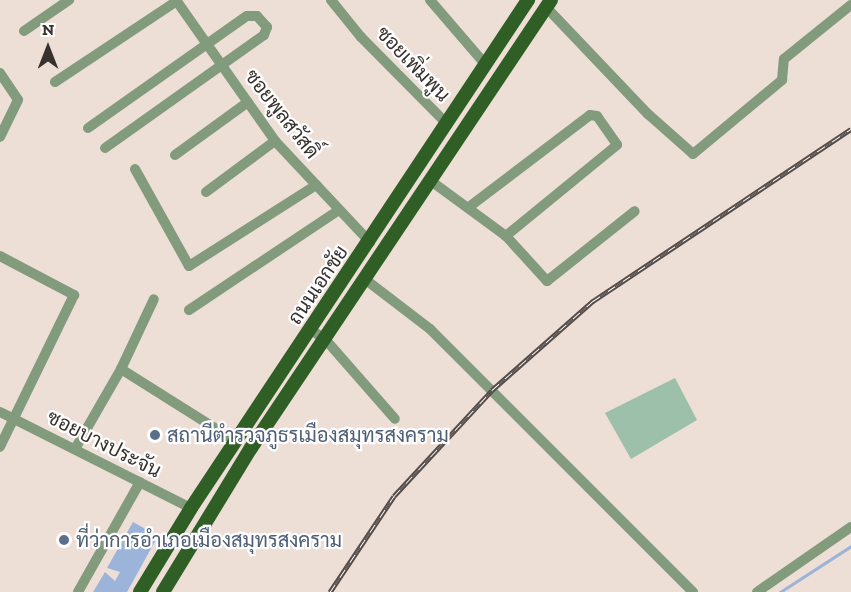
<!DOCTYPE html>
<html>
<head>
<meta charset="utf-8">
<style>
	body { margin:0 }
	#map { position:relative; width:851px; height:592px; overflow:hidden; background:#edded6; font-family:"Zilla Slab",Sarabun,serif }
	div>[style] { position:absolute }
	.green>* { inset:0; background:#9cc0a9 }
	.water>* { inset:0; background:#9cb4d9 }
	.stream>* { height:3px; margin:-1.5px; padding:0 1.5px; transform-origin:1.5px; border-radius:1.5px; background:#9cb4d9 }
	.minor>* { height:10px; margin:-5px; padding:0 5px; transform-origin:5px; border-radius:5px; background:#819b7c }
	.major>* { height:14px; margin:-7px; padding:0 7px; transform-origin:7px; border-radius:7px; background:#305f26 }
	.rail>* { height:5px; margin-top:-2.5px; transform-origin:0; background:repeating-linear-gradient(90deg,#fff 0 9px,#534c48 0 18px); box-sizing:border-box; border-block:2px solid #534c48 }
	.dots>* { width:16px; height:16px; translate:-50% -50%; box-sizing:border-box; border:3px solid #fff; border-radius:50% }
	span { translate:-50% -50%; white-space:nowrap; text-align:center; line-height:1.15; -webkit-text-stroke:4.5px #fff; paint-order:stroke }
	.street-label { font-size:20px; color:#38322f }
	.service-label { font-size:20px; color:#4e5e75 }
	.left { translate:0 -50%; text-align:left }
	.north { position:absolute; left:18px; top:18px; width:60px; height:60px; -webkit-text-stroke:4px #fff; paint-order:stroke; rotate:0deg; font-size:16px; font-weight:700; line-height:24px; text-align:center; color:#38322f }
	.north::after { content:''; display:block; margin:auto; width:21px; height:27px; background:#38322f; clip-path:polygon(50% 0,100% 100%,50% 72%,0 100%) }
</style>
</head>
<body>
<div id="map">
	<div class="green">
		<div style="clip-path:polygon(675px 378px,697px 420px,631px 459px,605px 413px)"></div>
	</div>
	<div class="water">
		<div style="clip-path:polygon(133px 522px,158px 536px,127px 592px,93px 592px,105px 572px,115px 581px,120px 572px,107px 568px)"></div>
	</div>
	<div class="stream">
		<div style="left:780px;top:592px;width:85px;rotate:-32.9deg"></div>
	</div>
	<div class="minor">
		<div style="left:176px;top:0;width:172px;rotate:54.9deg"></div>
		<div style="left:275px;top:141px;width:139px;rotate:46.8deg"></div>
		<div style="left:331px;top:0;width:48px;rotate:51deg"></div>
		<div style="left:361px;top:37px;width:122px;rotate:45.3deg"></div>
		<div style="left:430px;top:0;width:84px;rotate:49.3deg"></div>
		<div style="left:546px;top:7px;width:148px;rotate:46.4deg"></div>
		<div style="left:648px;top:114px;width:60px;rotate:41.6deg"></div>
		<div style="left:693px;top:154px;width:116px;rotate:-39.7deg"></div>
		<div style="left:782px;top:80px;width:21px;rotate:-85deg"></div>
		<div style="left:784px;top:59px;width:86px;rotate:-38.9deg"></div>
		<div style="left:24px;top:31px;width:55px;rotate:-34.6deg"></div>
		<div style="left:0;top:73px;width:32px;rotate:56deg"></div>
		<div style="left:18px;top:100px;width:41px;rotate:115.9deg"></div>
		<div style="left:55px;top:82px;width:146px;rotate:-33.6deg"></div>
		<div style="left:88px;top:128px;width:194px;rotate:-35.2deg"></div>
		<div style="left:247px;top:16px;width:10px"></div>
		<div style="left:257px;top:16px;width:15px;rotate:48deg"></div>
		<div style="left:267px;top:27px;width:9px;rotate:111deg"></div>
		<div style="left:264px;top:35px;width:195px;rotate:144.6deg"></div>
		<div style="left:175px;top:155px;width:90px;rotate:-36deg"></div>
		<div style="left:135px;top:169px;width:111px;rotate:60.9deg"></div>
		<div style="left:189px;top:266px;width:151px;rotate:-32.5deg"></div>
		<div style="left:431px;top:181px;width:93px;rotate:36.3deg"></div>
		<div style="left:506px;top:236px;width:61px;rotate:47.7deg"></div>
		<div style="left:547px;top:281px;width:112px;rotate:-38.5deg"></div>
		<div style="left:206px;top:192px;width:86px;rotate:-36.5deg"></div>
		<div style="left:469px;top:207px;width:152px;rotate:-37.2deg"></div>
		<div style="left:590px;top:115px;width:7px;rotate:8deg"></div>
		<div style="left:597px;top:116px;width:35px;rotate:55deg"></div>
		<div style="left:617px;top:145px;width:144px;rotate:140.7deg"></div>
		<div style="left:0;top:256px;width:84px;rotate:27.8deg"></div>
		<div style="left:74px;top:295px;width:169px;rotate:116deg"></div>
		<div style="left:366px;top:280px;width:81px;rotate:37.4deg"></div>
		<div style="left:430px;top:329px;width:372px;rotate:45deg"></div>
		<div style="left:189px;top:310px;width:180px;rotate:-33.7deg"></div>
		<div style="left:311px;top:330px;width:17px;rotate:33deg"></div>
		<div style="left:325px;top:339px;width:106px;rotate:48.8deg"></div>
		<div style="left:121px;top:369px;width:137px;rotate:32.2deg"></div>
		<div style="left:0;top:412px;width:214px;rotate:26.7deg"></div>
		<div style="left:75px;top:449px;width:92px;rotate:-60.1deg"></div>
		<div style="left:121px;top:369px;width:77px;rotate:-64.8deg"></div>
		<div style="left:78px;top:592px;width:126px;rotate:-60.6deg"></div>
		<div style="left:757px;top:592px;width:114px;rotate:-34.7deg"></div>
	</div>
	<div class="major">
		<div style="left:140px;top:592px;width:98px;rotate:-58.7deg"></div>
		<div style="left:191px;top:508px;width:610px;rotate:-56.44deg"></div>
		<div style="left:163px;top:592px;width:169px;rotate:-58.6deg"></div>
		<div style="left:251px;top:448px;width:539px;rotate:-56.19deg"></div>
	</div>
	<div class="rail">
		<div style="left:330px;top:592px;width:115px;rotate:-56.3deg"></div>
		<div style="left:394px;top:496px;width:144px;rotate:-47.2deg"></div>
		<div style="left:492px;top:390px;width:135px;rotate:-41.4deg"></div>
		<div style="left:593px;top:301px;width:310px;rotate:-33.7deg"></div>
	</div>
	<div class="dots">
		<div style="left:155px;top:435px;background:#5c6f8a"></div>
		<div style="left:64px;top:540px;background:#5c6f8a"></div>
	</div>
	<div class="street-label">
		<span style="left:413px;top:64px;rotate:46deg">ซอยเพิ่มพูน</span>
		<span style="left:282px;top:114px;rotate:52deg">ซอยพูลสวัสดิ์</span>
		<span style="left:318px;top:285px;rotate:-56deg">ถนนเอกชัย</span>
		<span style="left:104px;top:444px;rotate:27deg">ซอยบางประจัน</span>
	</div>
	<div class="service-label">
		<span class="left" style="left:167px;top:435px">สถานีตำรวจภูธรเมืองสมุทรสงคราม</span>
		<span class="left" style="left:76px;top:540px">ที่ว่าการอำเภอเมืองสมุทรสงคราม</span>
	</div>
	<div class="north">N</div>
</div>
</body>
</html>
